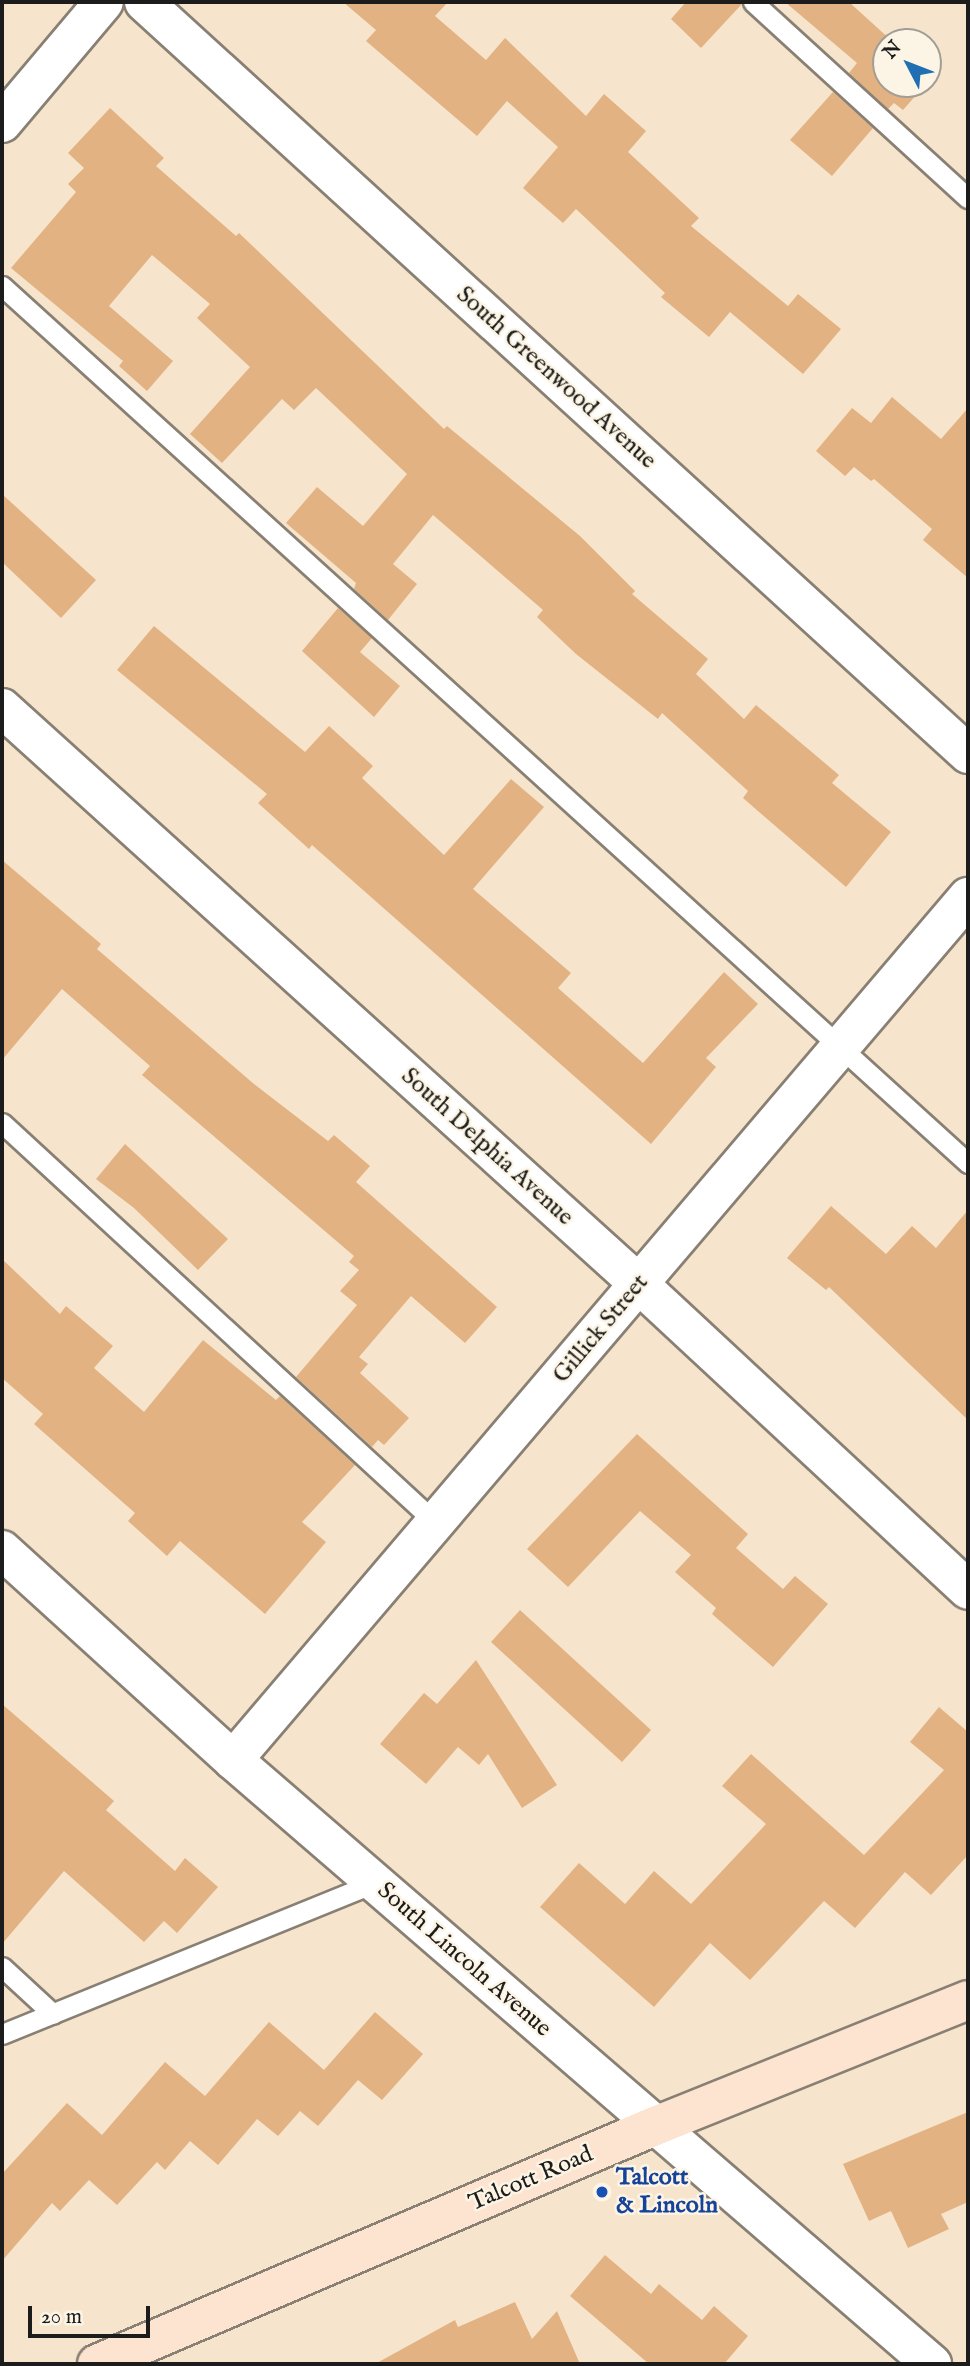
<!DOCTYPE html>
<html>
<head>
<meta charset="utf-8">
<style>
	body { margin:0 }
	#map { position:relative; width:970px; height:2366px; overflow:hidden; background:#f6e5cc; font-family:"IM FELL English",serif }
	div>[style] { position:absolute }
	.building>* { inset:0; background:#e3b282 }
	.roads { filter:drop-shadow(2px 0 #898074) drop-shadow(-2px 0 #898074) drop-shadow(0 2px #898074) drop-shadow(0 -2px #898074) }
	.lane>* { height:19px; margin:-9.5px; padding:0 9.5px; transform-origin:9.5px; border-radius:9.5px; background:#fff }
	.street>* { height:38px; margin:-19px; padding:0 19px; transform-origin:19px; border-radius:19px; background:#fff }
	.secondary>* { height:38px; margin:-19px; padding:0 19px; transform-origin:19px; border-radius:19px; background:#fde4d0 }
	.dots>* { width:19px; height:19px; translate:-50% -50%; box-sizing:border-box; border:4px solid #fcf5e5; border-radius:50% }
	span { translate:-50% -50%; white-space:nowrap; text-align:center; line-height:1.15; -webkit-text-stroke:5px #fcf5e5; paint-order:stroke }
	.street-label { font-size:24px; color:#1c1c1c }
	.transit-label { font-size:24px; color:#164399; font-weight:700 }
	.left { translate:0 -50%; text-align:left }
	.frame { position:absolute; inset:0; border:4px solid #1c1c1c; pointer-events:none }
	.north { position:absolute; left:872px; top:28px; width:70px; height:70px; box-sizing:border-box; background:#fcf5e5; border:2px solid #a29e95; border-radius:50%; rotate:312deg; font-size:19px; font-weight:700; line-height:28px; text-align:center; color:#1c1c1c }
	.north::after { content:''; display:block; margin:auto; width:24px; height:32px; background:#1f6fb2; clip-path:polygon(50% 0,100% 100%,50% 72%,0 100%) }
	.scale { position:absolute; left:28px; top:2306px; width:122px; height:32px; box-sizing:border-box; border:4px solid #1c1c1c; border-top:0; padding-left:9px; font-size:21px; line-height:24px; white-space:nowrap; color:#1c1c1c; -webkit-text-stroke:5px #fcf5e5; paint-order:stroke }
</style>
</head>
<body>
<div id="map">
	<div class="building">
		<div style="clip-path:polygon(343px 2px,448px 2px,435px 16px,486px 60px,505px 38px,586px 116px,604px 94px,646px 131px,628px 152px,699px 218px,691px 226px,788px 306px,798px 294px,841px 329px,803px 374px,730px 312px,709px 337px,661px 297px,665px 293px,576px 209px,563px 223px,523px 188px,558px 147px,507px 101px,477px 136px,366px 41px,376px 30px)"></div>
		<div style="clip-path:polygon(686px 2px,741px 2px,741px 5px,701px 48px,671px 19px)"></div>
		<div style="clip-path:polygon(785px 2px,849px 2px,893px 42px,886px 42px,886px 84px,926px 84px,903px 110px,894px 103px,888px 109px,849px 73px,857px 63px)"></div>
		<div style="clip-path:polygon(833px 92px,873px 128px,832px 176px,790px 140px)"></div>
		<div style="clip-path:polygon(110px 108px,164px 158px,156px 166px,236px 236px,239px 233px,444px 429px,447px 426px,580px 536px,635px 591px,632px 594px,708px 659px,696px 674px,744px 719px,756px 705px,839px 775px,832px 783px,891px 832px,846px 887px,743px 798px,748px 791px,662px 713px,658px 719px,576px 654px,537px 617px,543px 610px,433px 515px,393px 564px,417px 584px,388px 620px,354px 589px,356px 583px,286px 523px,317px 487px,363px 526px,407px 474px,316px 388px,294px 410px,282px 399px,222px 463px,190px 434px,250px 367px,197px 318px,210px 304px,152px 255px,109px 306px,173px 361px,147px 391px,119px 366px,123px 361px,11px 268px,76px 192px,68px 184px,84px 168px,68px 153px)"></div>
		<div style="clip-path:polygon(892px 397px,941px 439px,968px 408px,968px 578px,923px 540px,932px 529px,874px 479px,871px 481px,854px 467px,845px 476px,816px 451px,852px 408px,871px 423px)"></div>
		<div style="clip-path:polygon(2px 494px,96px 580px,61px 618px,2px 562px)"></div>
		<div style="clip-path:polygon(338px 608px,372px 638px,360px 652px,400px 686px,374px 717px,302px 651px)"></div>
		<div style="clip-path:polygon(154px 626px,305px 752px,329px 726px,373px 766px,362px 778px,444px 855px,511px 779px,544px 807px,473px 889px,571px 973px,558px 988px,643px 1063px,724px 972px,758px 1004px,706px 1058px,716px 1067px,651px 1144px,312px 845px,309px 849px,258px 803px,267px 794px,117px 670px)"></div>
		<div style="clip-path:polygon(2px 860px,101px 944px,97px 949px,254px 1084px,328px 1141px,334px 1135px,370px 1166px,356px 1182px,497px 1307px,465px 1343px,411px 1296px,359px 1357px,368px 1364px,360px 1373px,409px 1418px,384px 1445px,378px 1440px,372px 1447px,296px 1377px,357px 1305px,340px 1291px,359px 1270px,349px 1262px,354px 1256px,142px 1075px,150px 1066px,62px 989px,2px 1060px)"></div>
		<div style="clip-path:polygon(125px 1144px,228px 1239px,198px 1270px,134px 1208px,96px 1179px)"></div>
		<div style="clip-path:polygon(831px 1206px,886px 1254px,912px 1226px,936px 1248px,968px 1210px,968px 1420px,829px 1287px,826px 1290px,787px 1258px)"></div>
		<div style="clip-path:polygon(2px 1259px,60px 1314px,66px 1306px,113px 1346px,94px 1368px,144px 1412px,203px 1340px,276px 1400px,280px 1396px,355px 1465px,302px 1522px,326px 1542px,265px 1614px,180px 1541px,167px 1556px,128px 1521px,135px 1513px,34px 1424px,43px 1414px,2px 1378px)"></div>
		<div style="clip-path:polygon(637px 1434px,748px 1534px,736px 1548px,783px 1589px,795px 1576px,828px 1604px,773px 1667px,712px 1614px,716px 1608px,675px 1572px,691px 1555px,640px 1511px,568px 1587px,527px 1549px)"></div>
		<div style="clip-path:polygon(520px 1610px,651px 1730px,622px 1762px,491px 1642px)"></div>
		<div style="clip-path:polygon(476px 1660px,557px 1785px,522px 1808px,488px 1754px,479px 1765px,458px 1747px,426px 1784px,380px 1744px,424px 1693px,437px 1704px)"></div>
		<div style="clip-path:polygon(2px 1704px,114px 1801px,106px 1810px,175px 1871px,185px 1858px,218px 1887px,177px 1933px,164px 1921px,144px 1942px,64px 1871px,2px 1944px)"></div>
		<div style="clip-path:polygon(939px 1707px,968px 1732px,968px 1855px,931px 1895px,905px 1872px,855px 1928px,824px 1901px,750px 1980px,710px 1943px,654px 2007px,540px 1907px,579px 1863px,625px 1904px,654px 1871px,691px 1904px,766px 1824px,722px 1786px,751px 1754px,864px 1855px,944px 1770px,910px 1742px)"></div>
		<div style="clip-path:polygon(375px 2012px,423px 2054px,382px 2100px,358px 2080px,318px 2126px,300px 2111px,278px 2136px,257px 2119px,218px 2165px,190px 2141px,165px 2170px,157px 2162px,117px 2205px,89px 2180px,60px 2211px,52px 2203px,2px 2261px,2px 2174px,67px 2103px,102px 2135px,165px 2062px,205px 2096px,269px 2022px,324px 2070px)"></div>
		<div style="clip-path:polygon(968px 2112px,968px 2202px,941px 2214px,949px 2229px,908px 2248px,891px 2211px,869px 2221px,843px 2164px)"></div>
		<div style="clip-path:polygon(605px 2255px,651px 2294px,659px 2284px,702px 2320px,714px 2306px,748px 2336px,724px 2364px,649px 2364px,570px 2296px)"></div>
		<div style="clip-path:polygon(515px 2302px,532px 2339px,557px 2311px,580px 2364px,375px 2364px,455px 2320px,458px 2327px)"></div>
	</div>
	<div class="roads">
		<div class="lane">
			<div style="left:753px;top:2px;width:291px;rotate:42.4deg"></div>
			<div style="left:2px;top:286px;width:1305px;rotate:42.24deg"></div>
			<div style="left:2px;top:1123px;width:589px;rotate:42.66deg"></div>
			<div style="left:2px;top:1967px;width:69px;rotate:42.7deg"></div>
			<div style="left:2px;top:2034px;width:404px;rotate:-22.1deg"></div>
		</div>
		<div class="street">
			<div style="left:144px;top:2px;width:1116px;rotate:42.38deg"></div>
			<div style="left:2px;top:123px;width:158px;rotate:-49.9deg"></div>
			<div style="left:2px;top:708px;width:859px;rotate:42.12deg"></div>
			<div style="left:639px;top:1284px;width:449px;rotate:42.9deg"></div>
			<div style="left:2px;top:1550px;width:312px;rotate:42.3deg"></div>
			<div style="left:233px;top:1760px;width:924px;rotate:40.83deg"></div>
			<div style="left:233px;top:1760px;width:1134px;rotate:-49.58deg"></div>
		</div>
		<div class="secondary">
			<div style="left:97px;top:2364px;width:607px;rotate:-23.1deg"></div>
			<div style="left:655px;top:2126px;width:337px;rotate:-21.9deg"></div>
		</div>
	</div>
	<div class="dots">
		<div style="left:602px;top:2192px;background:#1a4fb4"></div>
	</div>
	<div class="street-label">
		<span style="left:556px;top:378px;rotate:42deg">South Greenwood Avenue</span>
		<span style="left:487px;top:1147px;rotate:42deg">South Delphia Avenue</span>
		<span style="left:601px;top:1329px;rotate:-50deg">Gillick Street</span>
		<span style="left:464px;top:1960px;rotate:41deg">South Lincoln Avenue</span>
		<span style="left:531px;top:2179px;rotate:-23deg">Talcott Road</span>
	</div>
	<div class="transit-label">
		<span class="left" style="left:616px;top:2192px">Talcott<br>&amp; Lincoln</span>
	</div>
	<div class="frame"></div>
	<div class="north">N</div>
	<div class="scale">20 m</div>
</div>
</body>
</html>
